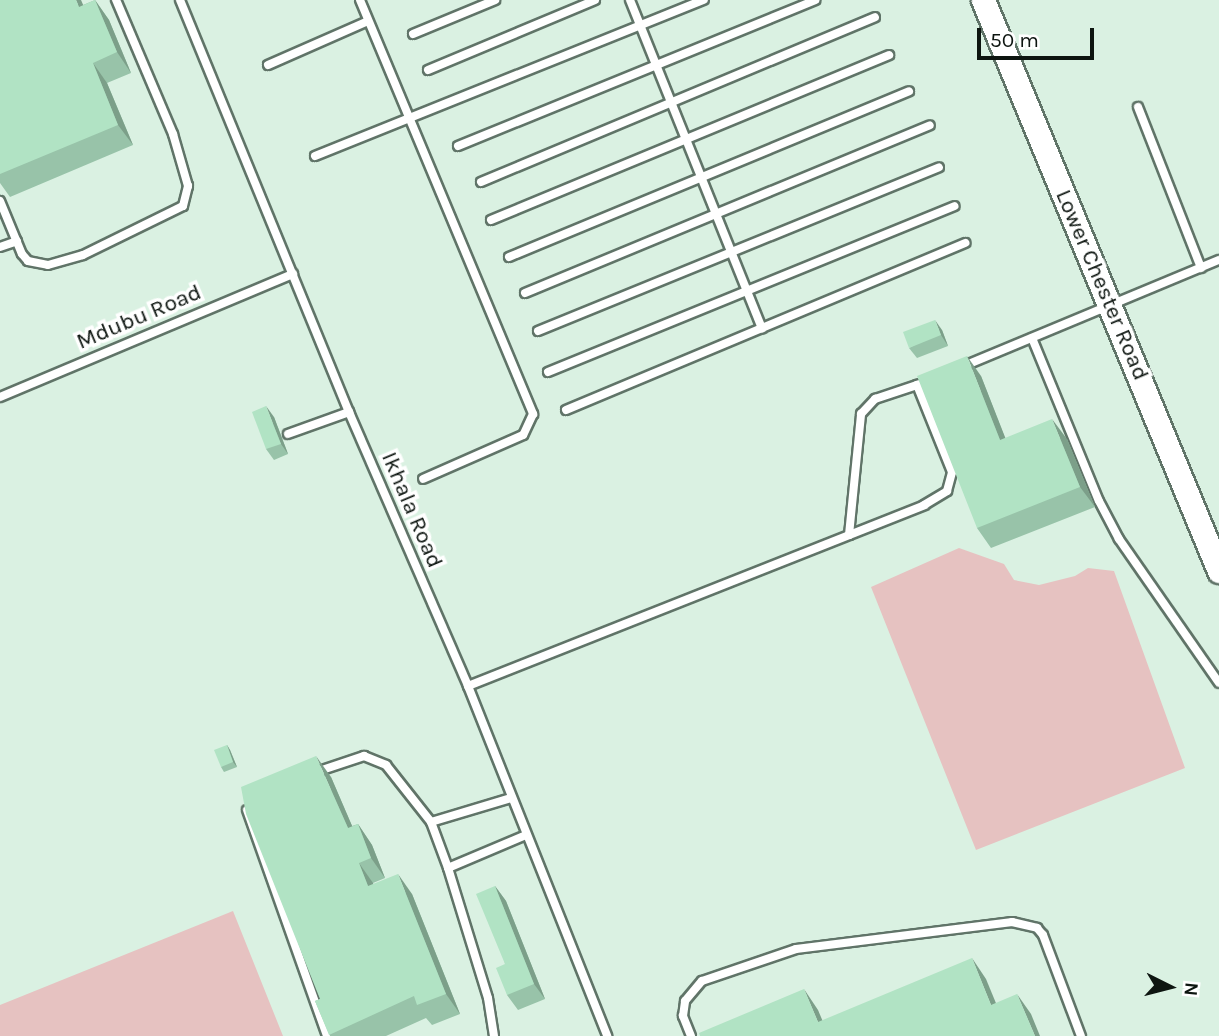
<!DOCTYPE html>
<html>
<head>
<meta charset="utf-8">
<style>
	body { margin:0 }
	#map { position:relative; width:1219px; height:1036px; overflow:hidden; background:#daf1e2; font-family:Karla,sans-serif }
	div>[style] { position:absolute }
	.green>* { inset:0; background:#e6c2c1 }
	.roads { filter:drop-shadow(2px 0 #607468) drop-shadow(-2px 0 #607468) drop-shadow(0 2px #607468) drop-shadow(0 -2px #607468) }
	.lane>* { height:8px; margin:-4px; padding:0 4px; transform-origin:4px; border-radius:4px; background:#fff }
	.secondary>* { height:23px; margin:-11.5px; padding:0 11.5px; transform-origin:11.5px; border-radius:11.5px; background:#fff }
	.wall>* { inset:0; background:#98c3a9 }
	.shaded-wall>* { inset:0; background:#7c9f89 }
	.building>* { inset:0; background:#b1e3c4 }
	span { translate:-50% -50%; white-space:nowrap; text-align:center; line-height:1.15; -webkit-text-stroke:7px #fff; paint-order:stroke }
	.street-label { font-size:23px; color:#0d1510 }
	.north { position:absolute; left:1135px; top:952px; width:70px; height:70px; -webkit-text-stroke:5px #fff; paint-order:stroke; rotate:96deg; font-size:19px; font-weight:700; line-height:28px; text-align:center; color:#0d1510 }
	.north::after { content:''; display:block; margin:auto; width:24px; height:32px; background:#0d1510; clip-path:polygon(50% 0,100% 100%,50% 72%,0 100%) }
	.scale { position:absolute; left:977px; top:28px; width:117px; height:32px; box-sizing:border-box; border:4px solid #0d1510; border-top:0; padding-left:9px; font-size:21px; line-height:24px; white-space:nowrap; color:#0d1510; -webkit-text-stroke:5px #fff; paint-order:stroke }
</style>
</head>
<body>
<div id="map">
	<div class="green">
		<div style="clip-path:polygon(959px 548px,1004px 564px,1014px 580px,1039px 585px,1075px 576px,1088px 568px,1114px 571px,1185px 768px,976px 850px,871px 587px)"></div>
		<div style="clip-path:polygon(233px 911px,283px 1036px,0 1036px,0 1005px)"></div>
	</div>
	<div class="roads">
		<div class="lane">
			<div style="left:180px;top:0;width:445px;rotate:67.7deg"></div>
			<div style="left:349px;top:412px;width:299px;rotate:66.5deg"></div>
			<div style="left:468px;top:686px;width:377px;rotate:68.3deg"></div>
			<div style="left:360px;top:0;width:449px;rotate:67.3deg"></div>
			<div style="left:533px;top:414px;width:23px;rotate:115deg"></div>
			<div style="left:523px;top:435px;width:109px;rotate:156.3deg"></div>
			<div style="left:630px;top:0;width:354px;rotate:68.1deg"></div>
			<div style="left:413px;top:34px;width:89px;rotate:-22.5deg"></div>
			<div style="left:268px;top:65px;width:109px;rotate:-23.7deg"></div>
			<div style="left:428px;top:70px;width:181px;rotate:-22.7deg"></div>
			<div style="left:1138px;top:107px;width:173px;rotate:68.6deg"></div>
			<div style="left:458px;top:146px;width:386px;rotate:-22.2deg"></div>
			<div style="left:315px;top:156px;width:419px;rotate:-21.9deg"></div>
			<div style="left:481px;top:182px;width:427px;rotate:-22.7deg"></div>
			<div style="left:0;top:201px;width:57px;rotate:67.5deg"></div>
			<div style="left:22px;top:254px;width:9px;rotate:49deg"></div>
			<div style="left:28px;top:261px;width:20px;rotate:11deg"></div>
			<div style="left:48px;top:265px;width:36px;rotate:-16deg"></div>
			<div style="left:83px;top:255px;width:111px;rotate:-26.1deg"></div>
			<div style="left:183px;top:206px;width:21px;rotate:-76deg"></div>
			<div style="left:188px;top:186px;width:54px;rotate:-106.1deg"></div>
			<div style="left:173px;top:134px;width:146px;rotate:-113deg"></div>
			<div style="left:491px;top:220px;width:431px;rotate:-22.5deg"></div>
			<div style="left:0;top:247px;width:18px;rotate:-19deg"></div>
			<div style="left:509px;top:257px;width:433px;rotate:-22.5deg"></div>
			<div style="left:525px;top:293px;width:438px;rotate:-22.5deg"></div>
			<div style="left:538px;top:331px;width:433px;rotate:-22.2deg"></div>
			<div style="left:1032px;top:338px;width:176px;rotate:67.7deg"></div>
			<div style="left:1099px;top:501px;width:43px;rotate:62.2deg"></div>
			<div style="left:1119px;top:539px;width:175px;rotate:55.2deg"></div>
			<div style="left:964px;top:366px;width:276px;rotate:-22.6deg"></div>
			<div style="left:548px;top:372px;width:439px;rotate:-22.2deg"></div>
			<div style="left:0;top:397px;width:318px;rotate:-22.8deg"></div>
			<div style="left:566px;top:410px;width:433px;rotate:-22.7deg"></div>
			<div style="left:288px;top:434px;width:65px;rotate:-19.8deg"></div>
			<div style="left:849px;top:535px;width:122px;rotate:-84.3deg"></div>
			<div style="left:861px;top:414px;width:21px;rotate:-47deg"></div>
			<div style="left:875px;top:399px;width:47px;rotate:-18.4deg"></div>
			<div style="left:468px;top:686px;width:491px;rotate:-21.6deg"></div>
			<div style="left:924px;top:505px;width:27px;rotate:-31deg"></div>
			<div style="left:947px;top:491px;width:20px;rotate:-75deg"></div>
			<div style="left:952px;top:472px;width:94px;rotate:-111.9deg"></div>
			<div style="left:316px;top:772px;width:51px;rotate:-18.4deg"></div>
			<div style="left:364px;top:756px;width:24px;rotate:22deg"></div>
			<div style="left:386px;top:765px;width:73px;rotate:51.7deg"></div>
			<div style="left:431px;top:822px;width:49px;rotate:69.7deg"></div>
			<div style="left:247px;top:810px;width:240px;rotate:70.5deg"></div>
			<div style="left:431px;top:822px;width:84px;rotate:-16.7deg"></div>
			<div style="left:494px;top:1036px;width:38px;rotate:-99deg"></div>
			<div style="left:488px;top:998px;width:136px;rotate:-107.1deg"></div>
			<div style="left:448px;top:868px;width:85px;rotate:-22.9deg"></div>
			<div style="left:691px;top:1036px;width:22px;rotate:-112deg"></div>
			<div style="left:683px;top:1016px;width:15px;rotate:-82deg"></div>
			<div style="left:685px;top:1001px;width:26px;rotate:-50deg"></div>
			<div style="left:702px;top:981px;width:99px;rotate:-18.8deg"></div>
			<div style="left:796px;top:949px;width:218px;rotate:-7.1deg"></div>
			<div style="left:1012px;top:922px;width:26px;rotate:13deg"></div>
			<div style="left:1037px;top:928px;width:9px;rotate:49deg"></div>
			<div style="left:1043px;top:935px;width:108px;rotate:69.4deg"></div>
		</div>
		<div class="secondary">
			<div style="left:983px;top:0;width:618px;rotate:67.54deg"></div>
		</div>
	</div>
	<div class="wall">
		<div style="clip-path:polygon(0 0,83px 5px,95px 0,109px 20px,131px 73px,107px 83px,133px 145px,10px 197px,0 183px)"></div>
		<div style="clip-path:polygon(942px 330px,948px 346px,917px 358px,909px 348px)"></div>
		<div style="clip-path:polygon(981px 376px,1005px 438px,1067px 439px,1095px 507px,991px 548px,977px 528px)"></div>
		<div style="clip-path:polygon(274px 417px,288px 454px,274px 460px,266px 449px)"></div>
		<div style="clip-path:polygon(227px 745px,230px 750px,237px 767px,224px 772px,221px 767px)"></div>
		<div style="clip-path:polygon(331px 777px,352px 826px,358px 824px,372px 845px,385px 878px,373px 883px,373px 884px,412px 894px,460px 1014px,432px 1025px,426px 1018px,386px 1036px,330px 1036px,315px 1001px,320px 999px)"></div>
		<div style="clip-path:polygon(495px 886px,506px 901px,545px 999px,518px 1010px,507px 995px,505px 964px)"></div>
	</div>
	<div class="shaded-wall">
		<div style="clip-path:polygon(76px 0,81px 0,93px 27px,79px 7px)"></div>
		<div style="clip-path:polygon(95px 0,109px 20px,131px 73px,117px 52px)"></div>
		<div style="clip-path:polygon(93px 63px,107px 83px,133px 145px,118px 125px)"></div>
		<div style="clip-path:polygon(935px 320px,942px 330px,948px 346px,941px 335px)"></div>
		<div style="clip-path:polygon(967px 356px,981px 376px,1014px 460px,1000px 440px)"></div>
		<div style="clip-path:polygon(266px 406px,274px 417px,288px 454px,281px 444px)"></div>
		<div style="clip-path:polygon(1052px 419px,1067px 439px,1095px 507px,1080px 487px)"></div>
		<div style="clip-path:polygon(227px 745px,230px 750px,237px 767px,233px 762px)"></div>
		<div style="clip-path:polygon(316px 756px,331px 777px,362px 849px,348px 828px)"></div>
		<div style="clip-path:polygon(358px 824px,372px 845px,385px 878px,371px 858px)"></div>
		<div style="clip-path:polygon(359px 863px,373px 883px,382px 907px,368px 886px)"></div>
		<div style="clip-path:polygon(398px 874px,412px 894px,460px 1014px,446px 994px)"></div>
		<div style="clip-path:polygon(495px 886px,506px 901px,545px 999px,534px 984px)"></div>
		<div style="clip-path:polygon(972px 958px,986px 979px,1005px 1025px,991px 1005px)"></div>
		<div style="clip-path:polygon(804px 989px,818px 1010px,829px 1036px,818px 1022px)"></div>
		<div style="clip-path:polygon(1017px 994px,1031px 1014px,1040px 1036px,1035px 1036px)"></div>
	</div>
	<div class="building">
		<div style="clip-path:polygon(0 0,76px 0,79px 7px,95px 0,117px 52px,93px 63px,118px 125px,0 174px)"></div>
		<div style="clip-path:polygon(935px 320px,941px 335px,909px 348px,903px 332px)"></div>
		<div style="clip-path:polygon(967px 356px,1000px 440px,1052px 419px,1080px 487px,977px 528px,917px 376px)"></div>
		<div style="clip-path:polygon(266px 406px,281px 444px,266px 449px,252px 412px)"></div>
		<div style="clip-path:polygon(227px 745px,233px 762px,221px 767px,214px 750px)"></div>
		<div style="clip-path:polygon(316px 756px,348px 828px,358px 824px,371px 858px,359px 863px,368px 886px,398px 874px,446px 994px,417px 1005px,414px 996px,329px 1035px,315px 1001px,320px 999px,246px 814px,241px 787px)"></div>
		<div style="clip-path:polygon(495px 886px,534px 984px,507px 995px,496px 968px,505px 964px,476px 894px)"></div>
		<div style="clip-path:polygon(972px 958px,991px 1005px,1017px 994px,1035px 1036px,700px 1036px,699px 1033px,804px 989px,818px 1022px)"></div>
	</div>
	<div class="street-label">
		<span style="left:1102px;top:285px;rotate:67deg">Lower Chester Road</span>
		<span style="left:139px;top:317px;rotate:-23deg">Mdubu Road</span>
		<span style="left:412px;top:510px;rotate:67deg">Ikhala Road</span>
	</div>
	<div class="north">N</div>
	<div class="scale">50 m</div>
</div>
</body>
</html>
